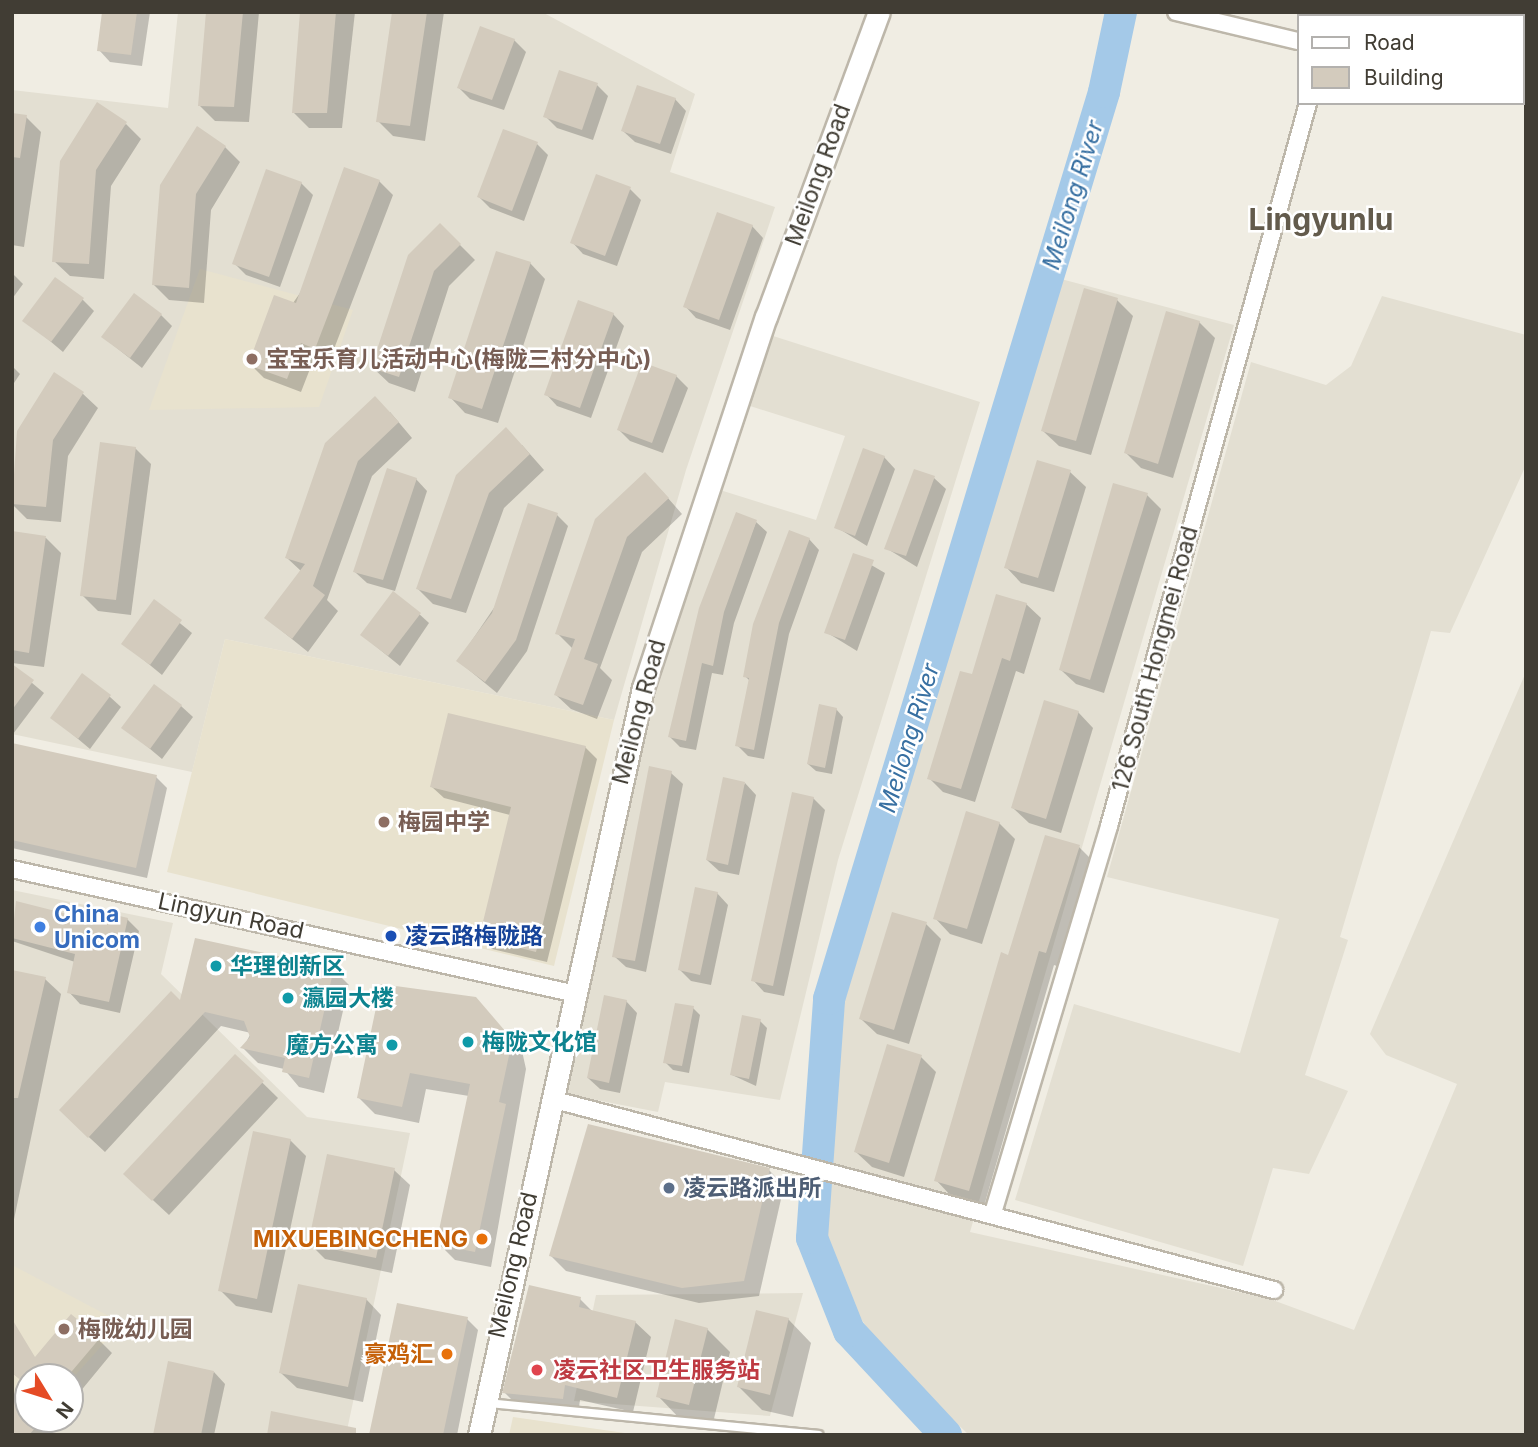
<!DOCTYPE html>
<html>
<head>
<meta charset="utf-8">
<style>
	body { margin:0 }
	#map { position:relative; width:1538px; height:1447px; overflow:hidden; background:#f0ede3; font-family:Inter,"Noto Sans SC",sans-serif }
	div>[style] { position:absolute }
	.residential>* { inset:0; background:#e3dfd2 }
	.education>* { inset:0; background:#e8e2ce }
	.shadow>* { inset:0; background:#0003 }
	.river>* { height:32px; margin:-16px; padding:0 16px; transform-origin:16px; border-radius:16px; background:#a4c9e8 }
	.building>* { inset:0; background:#d3cbbd }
	.roads { filter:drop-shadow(2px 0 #bdb7aa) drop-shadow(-2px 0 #bdb7aa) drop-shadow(0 2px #bdb7aa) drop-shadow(0 -2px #bdb7aa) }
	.service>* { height:8px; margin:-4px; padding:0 4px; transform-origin:4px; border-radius:4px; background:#fff }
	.minor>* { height:16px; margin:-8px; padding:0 8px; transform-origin:8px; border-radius:8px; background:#fff }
	.tertiary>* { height:21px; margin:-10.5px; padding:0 10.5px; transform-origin:10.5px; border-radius:10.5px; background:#fff }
	.trunk>* { height:28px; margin:-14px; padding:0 14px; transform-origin:14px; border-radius:14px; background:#f2d483 }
	.dots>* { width:19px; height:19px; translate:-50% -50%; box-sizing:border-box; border:4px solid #fff; border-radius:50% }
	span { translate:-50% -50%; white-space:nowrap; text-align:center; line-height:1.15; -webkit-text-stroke:5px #fff; paint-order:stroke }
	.street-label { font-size:23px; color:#413d34 }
	.education-label { font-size:23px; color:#785e54; font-weight:700 }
	.left { translate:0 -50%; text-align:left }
	.shop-label { font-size:23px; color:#366cbe; font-weight:700 }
	.transit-label { font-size:23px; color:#164399; font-weight:700 }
	.culture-label { font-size:23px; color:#0d838f; font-weight:700 }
	.right { translate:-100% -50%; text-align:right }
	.service-label { font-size:23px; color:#4e5e75; font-weight:700 }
	.food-label { font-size:23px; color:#c56008; font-weight:700 }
	.health-label { font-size:23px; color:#be3a42; font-weight:700 }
	.water-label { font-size:24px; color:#3870a2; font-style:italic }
	.district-label { font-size:30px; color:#635b4c; font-weight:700 }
	.frame { position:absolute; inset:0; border:14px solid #413d34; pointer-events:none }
	.legend { position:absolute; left:1297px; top:14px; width:228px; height:91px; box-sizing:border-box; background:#fff; border:2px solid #b3b1ae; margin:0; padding:9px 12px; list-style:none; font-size:21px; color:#413d34 }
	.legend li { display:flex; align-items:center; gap:14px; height:35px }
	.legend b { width:35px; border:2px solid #b3b1ae }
	.north { position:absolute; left:14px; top:1363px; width:70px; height:70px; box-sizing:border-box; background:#fff; border:2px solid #b3b1ae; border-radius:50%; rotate:128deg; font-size:19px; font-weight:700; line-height:28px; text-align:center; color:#413d34 }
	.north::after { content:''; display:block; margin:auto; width:24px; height:32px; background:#e54b25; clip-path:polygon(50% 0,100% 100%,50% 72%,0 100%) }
</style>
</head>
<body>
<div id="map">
	<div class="residential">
		<div style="clip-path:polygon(178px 12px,542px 12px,695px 94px,670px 172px,775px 207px,686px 470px,614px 720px,225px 639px,192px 772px,12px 734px,12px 90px,168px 108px)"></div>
		<div style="clip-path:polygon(1061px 279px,1234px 325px,970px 1232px,1270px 1299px,1354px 1330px,1457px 1084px,1386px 1055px,1370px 1034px,1526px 672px,1526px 1435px,969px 1435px,882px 1352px,840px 1285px,824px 1237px,842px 1010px)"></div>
		<div style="clip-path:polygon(1382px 296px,1526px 335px,1526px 465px,1450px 633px,1431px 631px,1340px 937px,1348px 940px,1305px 1075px,1348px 1091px,1309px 1174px,1273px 1168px,1243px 1266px,1015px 1200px,1074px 1004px,1240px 1053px,1279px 919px,1107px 877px,1251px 362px,1326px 385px,1351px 366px)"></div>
		<div style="clip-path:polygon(770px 335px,980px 402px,838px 860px,780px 1100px,665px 1082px,658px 1112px,565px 1094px,656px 684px,720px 490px,816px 520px,845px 436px,747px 405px)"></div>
		<div style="clip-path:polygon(evenodd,12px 890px,173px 923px,161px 974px,307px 1117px,410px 1133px,346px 1435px,12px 1435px,12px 890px,28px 1377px,70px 1377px,70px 1419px,28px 1419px,28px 1377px)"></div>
		<div style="clip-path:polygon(803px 1293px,770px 1416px,574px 1401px,596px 1295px)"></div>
	</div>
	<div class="education">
		<div style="clip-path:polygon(200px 269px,353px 310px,319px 407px,149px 410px)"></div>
		<div style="clip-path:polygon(225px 639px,614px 720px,554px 966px,167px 872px)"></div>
		<div style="clip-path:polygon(12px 1265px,122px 1323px,70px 1381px,28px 1377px,28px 1402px,12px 1392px)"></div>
		<div style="clip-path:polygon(513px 1417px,639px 1435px,509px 1435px)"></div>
	</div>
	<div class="shadow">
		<div style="clip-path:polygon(104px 12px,150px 12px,142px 66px,110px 62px,99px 50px)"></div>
		<div style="clip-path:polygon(207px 12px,259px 12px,249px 122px,215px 121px,200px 106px)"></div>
		<div style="clip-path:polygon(301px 12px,355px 12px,342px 128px,309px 128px,293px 112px)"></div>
		<div style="clip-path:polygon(394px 12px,444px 12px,425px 141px,393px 136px,378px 121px)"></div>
		<div style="clip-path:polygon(514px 40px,526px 52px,504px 110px,470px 99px,459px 88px)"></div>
		<div style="clip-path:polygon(597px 85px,608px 96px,593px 140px,557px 128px,545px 116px)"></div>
		<div style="clip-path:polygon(675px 99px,686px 111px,671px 154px,635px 142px,623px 131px)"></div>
		<div style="clip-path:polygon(12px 115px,26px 117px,41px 132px,24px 247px,12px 245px)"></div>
		<div style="clip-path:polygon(126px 124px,141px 139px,111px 186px,104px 279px,70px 276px,54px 261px,62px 162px)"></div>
		<div style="clip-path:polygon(537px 144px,548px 155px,524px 221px,490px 208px,479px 197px)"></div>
		<div style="clip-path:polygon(225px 147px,240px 162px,211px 210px,204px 303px,169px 300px,153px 284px,161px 185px)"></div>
		<div style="clip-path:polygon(379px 181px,393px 195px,329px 362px,315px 356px,301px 392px,264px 378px,250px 364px)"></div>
		<div style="clip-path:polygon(301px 183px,313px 195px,280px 287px,246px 275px,234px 263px)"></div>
		<div style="clip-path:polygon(630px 189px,641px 200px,617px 266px,583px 254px,572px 242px)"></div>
		<div style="clip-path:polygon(440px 225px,475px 260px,449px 286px,415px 392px,389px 383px,373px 368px)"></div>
		<div style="clip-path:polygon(752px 226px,763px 238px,730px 330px,696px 318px,685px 306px)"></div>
		<div style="clip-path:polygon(530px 263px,545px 279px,498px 423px,465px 413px,450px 397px)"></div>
		<div style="clip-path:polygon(12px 273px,23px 284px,12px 299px)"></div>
		<div style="clip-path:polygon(82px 299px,94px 311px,63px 352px,25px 320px)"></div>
		<div style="clip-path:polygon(1117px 300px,1133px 316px,1091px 455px,1059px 446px,1043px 431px)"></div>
		<div style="clip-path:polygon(613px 314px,624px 326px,591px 418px,557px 406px,546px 394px)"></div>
		<div style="clip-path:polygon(161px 315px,172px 326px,142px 368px,103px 337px)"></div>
		<div style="clip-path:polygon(1199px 322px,1215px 338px,1173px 478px,1141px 468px,1126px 453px)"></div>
		<div style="clip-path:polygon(12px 366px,20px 374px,12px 386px)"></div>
		<div style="clip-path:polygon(676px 376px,688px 388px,663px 453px,630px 441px,619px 430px)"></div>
		<div style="clip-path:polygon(82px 393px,98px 408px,68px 456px,61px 522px,27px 519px,12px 504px,19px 431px)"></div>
		<div style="clip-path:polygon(390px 412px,412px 438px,372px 476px,327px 600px,338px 611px,308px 652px,266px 618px,301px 571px,287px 558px)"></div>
		<div style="clip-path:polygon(522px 445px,544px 470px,504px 508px,466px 613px,433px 604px,418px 589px)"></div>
		<div style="clip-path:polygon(135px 448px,151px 464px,131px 615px,98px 611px,82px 595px)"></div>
		<div style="clip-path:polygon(884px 457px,895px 469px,867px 546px,836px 527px)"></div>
		<div style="clip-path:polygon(1070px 472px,1086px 487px,1054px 592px,1021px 583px,1006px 567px)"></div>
		<div style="clip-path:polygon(934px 478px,946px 489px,917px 567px,886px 548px)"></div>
		<div style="clip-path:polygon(416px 479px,427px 491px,395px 591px,367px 583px,355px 572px)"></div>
		<div style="clip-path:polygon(660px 489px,682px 514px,642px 552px,600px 668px,612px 680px,597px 719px,571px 709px,556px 695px,573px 649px,557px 633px)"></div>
		<div style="clip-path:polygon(1147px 495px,1161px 509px,1104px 693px,1076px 684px,1061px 670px)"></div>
		<div style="clip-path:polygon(557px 515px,568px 526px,527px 651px,497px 693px,458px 661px)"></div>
		<div style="clip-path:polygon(756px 522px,767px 532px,734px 623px,723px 675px,712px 673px,696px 750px,680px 747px,670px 737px)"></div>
		<div style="clip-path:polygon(12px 536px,46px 538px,61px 553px,44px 667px,12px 663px)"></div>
		<div style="clip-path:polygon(809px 539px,819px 550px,789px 634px,764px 759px,748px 756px,737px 745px,750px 681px,745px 676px)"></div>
		<div style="clip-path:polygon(854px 555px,885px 573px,857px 651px,826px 632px)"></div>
		<div style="clip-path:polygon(154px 602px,192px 633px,162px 675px,123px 643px)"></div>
		<div style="clip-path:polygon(1026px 604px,1041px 618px,1024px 674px,1016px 671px,975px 802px,943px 792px,929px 778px,973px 676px)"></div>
		<div style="clip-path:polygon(417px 612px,429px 623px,400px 666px,362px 635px)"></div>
		<div style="clip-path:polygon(12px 666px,44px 693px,13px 734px,12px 733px)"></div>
		<div style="clip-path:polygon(109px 696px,121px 707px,90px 749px,52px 717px)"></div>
		<div style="clip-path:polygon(181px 706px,193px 717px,162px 759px,124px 727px)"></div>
		<div style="clip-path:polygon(836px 709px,843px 717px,832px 774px,816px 771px,808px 764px)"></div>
		<div style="clip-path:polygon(1078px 712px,1093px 728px,1061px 833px,1029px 823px,1013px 808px)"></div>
		<div style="clip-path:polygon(12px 745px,156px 777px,167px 788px,147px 878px,12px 848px)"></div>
		<div style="clip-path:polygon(585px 747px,597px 759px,547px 962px,492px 949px,480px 938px,510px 815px,444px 798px,432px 787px)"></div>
		<div style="clip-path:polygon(671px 773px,683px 784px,646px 972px,626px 967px,614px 956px)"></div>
		<div style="clip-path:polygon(745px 783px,756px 795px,739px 875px,719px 871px,707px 860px)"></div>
		<div style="clip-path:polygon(813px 798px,825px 810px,784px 996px,764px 992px,753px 980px)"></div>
		<div style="clip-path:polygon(999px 823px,1015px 839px,982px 944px,950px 934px,935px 918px)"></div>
		<div style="clip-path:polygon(1079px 847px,1094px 862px,1062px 968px,1054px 965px,984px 1206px,951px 1196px,936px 1180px,1010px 957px)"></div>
		<div style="clip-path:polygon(717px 893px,728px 905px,711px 985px,691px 981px,680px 970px)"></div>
		<div style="clip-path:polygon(17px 903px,85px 920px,127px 919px,139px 931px,120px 1013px,80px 1004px,69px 992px,75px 962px,12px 941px)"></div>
		<div style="clip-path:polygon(926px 924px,941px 939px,909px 1044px,877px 1034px,861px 1019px)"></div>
		<div style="clip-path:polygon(333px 969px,349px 985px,324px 1093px,299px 1087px,284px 1069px,258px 1063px,243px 1048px,251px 1033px,221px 1026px,105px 1152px,77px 1126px,181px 1003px)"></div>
		<div style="clip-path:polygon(12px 971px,45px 979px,61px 994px,12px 1229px)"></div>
		<div style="clip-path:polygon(475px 998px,522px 1051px,526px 1069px,491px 1267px,455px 1260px,438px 1243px,469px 1096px,426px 1089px,419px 1123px,375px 1114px,358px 1097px)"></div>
		<div style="clip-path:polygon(626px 1001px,637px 1013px,620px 1093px,600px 1089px,588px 1078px)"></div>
		<div style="clip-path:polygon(693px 1008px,700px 1015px,689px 1073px,673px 1070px,665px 1062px)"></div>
		<div style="clip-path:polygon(760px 1021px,767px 1028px,756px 1086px,732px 1075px)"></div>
		<div style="clip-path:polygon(235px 1056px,278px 1098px,169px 1215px,141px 1189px)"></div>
		<div style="clip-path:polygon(921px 1057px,936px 1072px,904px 1177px,872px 1167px,856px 1152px)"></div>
		<div style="clip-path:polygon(290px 1140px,306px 1156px,272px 1313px,236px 1306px,220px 1290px)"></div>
		<div style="clip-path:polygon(394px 1170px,410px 1185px,392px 1273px,325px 1259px,310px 1244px)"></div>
		<div style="clip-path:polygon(769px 1170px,784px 1186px,759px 1296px,699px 1303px,566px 1271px,551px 1256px)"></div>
		<div style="clip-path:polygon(366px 1299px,381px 1315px,363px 1402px,297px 1388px,281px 1373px)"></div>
		<div style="clip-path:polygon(580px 1299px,593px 1312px,635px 1322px,651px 1337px,633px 1412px,580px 1400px,578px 1414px,519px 1407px,504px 1392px)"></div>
		<div style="clip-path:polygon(467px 1319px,478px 1330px,457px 1435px,371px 1435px)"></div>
		<div style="clip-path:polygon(788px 1319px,811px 1343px,793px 1417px,762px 1410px,739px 1387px)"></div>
		<div style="clip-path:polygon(707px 1329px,730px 1352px,712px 1427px,681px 1420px,658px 1396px)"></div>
		<div style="clip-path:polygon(12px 1333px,36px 1359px,98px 1339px,112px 1353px,70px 1404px,70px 1377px,28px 1377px,28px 1419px,58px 1419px,49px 1429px,55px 1435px,12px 1435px,26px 1383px,12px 1373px)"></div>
		<div style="clip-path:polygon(214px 1372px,225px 1384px,214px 1435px,155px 1435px)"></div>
	</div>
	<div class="river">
		<div style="left:946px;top:1435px;width:142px;rotate:-133deg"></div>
		<div style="left:849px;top:1331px;width:100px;rotate:-111.7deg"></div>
		<div style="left:812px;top:1238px;width:240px;rotate:-85.9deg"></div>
		<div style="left:829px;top:999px;width:948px;rotate:-73.13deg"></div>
		<div style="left:1104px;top:92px;width:82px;rotate:-78deg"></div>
	</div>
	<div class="building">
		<div style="clip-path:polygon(102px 12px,137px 12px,131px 55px,97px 51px)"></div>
		<div style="clip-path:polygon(206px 12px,243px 12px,234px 107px,198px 106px)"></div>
		<div style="clip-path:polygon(300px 12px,336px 12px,327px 113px,292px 113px)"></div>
		<div style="clip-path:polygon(392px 12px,427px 12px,410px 126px,376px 122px)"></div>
		<div style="clip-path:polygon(480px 26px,515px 39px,492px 100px,457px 88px)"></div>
		<div style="clip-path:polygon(559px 70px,598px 83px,582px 130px,543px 117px)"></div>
		<div style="clip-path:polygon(637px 85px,676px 98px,660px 144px,621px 131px)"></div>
		<div style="clip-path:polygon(97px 102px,127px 122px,96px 170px,89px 264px,52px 262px,60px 161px)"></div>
		<div style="clip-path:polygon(12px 113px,27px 115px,20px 158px,12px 157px)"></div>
		<div style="clip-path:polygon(197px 126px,226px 146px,196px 194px,189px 288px,152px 285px,160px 185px)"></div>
		<div style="clip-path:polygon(503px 129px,538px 142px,512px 211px,477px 197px)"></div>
		<div style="clip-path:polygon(344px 167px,380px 180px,315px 349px,301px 343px,287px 379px,248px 365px,274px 295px,296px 303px)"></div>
		<div style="clip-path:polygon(266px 169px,302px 182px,269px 277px,232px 264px)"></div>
		<div style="clip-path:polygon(596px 174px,631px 187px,605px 256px,570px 243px)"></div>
		<div style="clip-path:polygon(717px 212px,753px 225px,719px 320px,683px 307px)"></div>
		<div style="clip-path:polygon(440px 223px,461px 244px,434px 271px,399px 377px,371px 368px,408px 255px)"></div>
		<div style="clip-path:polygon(496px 251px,531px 262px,482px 409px,448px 398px)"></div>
		<div style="clip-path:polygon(55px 277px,84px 298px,51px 342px,22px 321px)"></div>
		<div style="clip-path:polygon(1084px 288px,1118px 298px,1076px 441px,1041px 431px)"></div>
		<div style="clip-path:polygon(134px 293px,162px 314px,130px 358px,101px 337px)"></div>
		<div style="clip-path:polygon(578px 300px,614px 313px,580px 408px,544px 395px)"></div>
		<div style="clip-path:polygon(1166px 311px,1200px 321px,1158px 464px,1124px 453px)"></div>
		<div style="clip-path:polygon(642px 362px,677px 375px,652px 443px,617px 430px)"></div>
		<div style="clip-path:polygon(54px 372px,84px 392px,53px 440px,46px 507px,12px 504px,17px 431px)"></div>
		<div style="clip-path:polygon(375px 396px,399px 422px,358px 461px,313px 586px,325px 595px,292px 639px,264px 618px,305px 564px,285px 558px,325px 443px)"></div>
		<div style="clip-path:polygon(506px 427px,530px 454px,489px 493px,451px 599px,416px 589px,456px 475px)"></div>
		<div style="clip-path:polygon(100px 442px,136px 447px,116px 600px,80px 596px)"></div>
		<div style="clip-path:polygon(863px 448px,885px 456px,855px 536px,834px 528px)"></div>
		<div style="clip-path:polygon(1037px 460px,1071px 470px,1038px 578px,1004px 568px)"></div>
		<div style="clip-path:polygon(387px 468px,417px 478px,383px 580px,353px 572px)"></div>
		<div style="clip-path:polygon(914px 469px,935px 476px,906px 556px,884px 549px)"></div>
		<div style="clip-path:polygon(645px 472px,669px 498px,627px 537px,584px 659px,598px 664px,583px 705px,554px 695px,575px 639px,555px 634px,595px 519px)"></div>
		<div style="clip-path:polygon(1113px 483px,1148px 493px,1090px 680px,1059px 670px)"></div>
		<div style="clip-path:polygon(528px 503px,558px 513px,516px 640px,485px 682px,456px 661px,492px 613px)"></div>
		<div style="clip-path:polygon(736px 512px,757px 520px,724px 612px,713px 666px,702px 663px,686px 741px,668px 737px,699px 608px)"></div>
		<div style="clip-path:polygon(789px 530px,810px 538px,779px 623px,754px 750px,735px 746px,749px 678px,743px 677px,753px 624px)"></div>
		<div style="clip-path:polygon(12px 531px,46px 536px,29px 653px,12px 650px)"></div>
		<div style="clip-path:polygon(853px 553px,874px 560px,845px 640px,824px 633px)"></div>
		<div style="clip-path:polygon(393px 591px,421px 613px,388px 656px,360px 635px)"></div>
		<div style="clip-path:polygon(996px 594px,1027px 603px,1010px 661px,1002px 658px,961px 789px,927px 779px,960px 671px,972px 674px)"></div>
		<div style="clip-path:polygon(154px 599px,182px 620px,150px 665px,121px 644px)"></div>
		<div style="clip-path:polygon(12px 664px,34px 680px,12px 710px)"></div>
		<div style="clip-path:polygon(82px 673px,111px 695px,78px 739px,50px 718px)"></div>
		<div style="clip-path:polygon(154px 684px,182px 705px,150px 749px,121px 728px)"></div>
		<div style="clip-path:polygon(1044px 700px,1079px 711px,1046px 819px,1011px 808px)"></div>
		<div style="clip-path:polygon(819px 704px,837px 708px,825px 768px,807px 764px)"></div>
		<div style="clip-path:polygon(448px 713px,586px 746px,536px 952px,479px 938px,511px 807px,430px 787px)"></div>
		<div style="clip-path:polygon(12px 743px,157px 775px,136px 868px,12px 840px)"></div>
		<div style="clip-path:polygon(649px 766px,672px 771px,635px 961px,612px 957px)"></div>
		<div style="clip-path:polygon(723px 777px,745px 782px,728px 865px,706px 860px)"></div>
		<div style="clip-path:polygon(792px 792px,814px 797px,773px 986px,751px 981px)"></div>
		<div style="clip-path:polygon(966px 811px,1000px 822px,967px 929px,933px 919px)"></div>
		<div style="clip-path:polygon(1045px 835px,1080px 845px,1046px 953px,1039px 951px,969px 1191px,934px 1181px,1001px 952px,1008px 955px)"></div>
		<div style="clip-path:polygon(695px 887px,718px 892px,700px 975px,678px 970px)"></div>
		<div style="clip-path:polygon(16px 901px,83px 918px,86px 908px,128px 918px,109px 1002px,67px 993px,75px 954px,12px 938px)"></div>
		<div style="clip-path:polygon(892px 912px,927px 922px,894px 1030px,859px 1019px)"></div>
		<div style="clip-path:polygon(195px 938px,334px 968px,309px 1078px,282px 1072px,285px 1058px,240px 1048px,250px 1037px,244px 1021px,205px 1012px,88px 1138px,59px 1110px,171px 991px,180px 1000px)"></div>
		<div style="clip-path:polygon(12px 970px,46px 977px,18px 1098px,12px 1098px)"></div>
		<div style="clip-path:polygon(381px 984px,476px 997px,506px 1032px,510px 1051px,499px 1102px,506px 1104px,475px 1252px,436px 1244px,470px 1084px,410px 1073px,402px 1107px,357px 1098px)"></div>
		<div style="clip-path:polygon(604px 995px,627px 1000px,609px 1083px,587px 1078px)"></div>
		<div style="clip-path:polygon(675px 1003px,694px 1006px,682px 1066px,663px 1063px)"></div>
		<div style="clip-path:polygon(742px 1015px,761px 1019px,749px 1079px,730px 1075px)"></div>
		<div style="clip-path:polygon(887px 1044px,922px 1055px,889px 1163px,854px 1152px)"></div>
		<div style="clip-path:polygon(235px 1054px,264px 1081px,152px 1201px,123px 1174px)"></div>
		<div style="clip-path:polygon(588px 1124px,770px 1168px,744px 1281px,682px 1288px,549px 1256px)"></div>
		<div style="clip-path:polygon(253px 1131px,291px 1139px,257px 1299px,218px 1291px)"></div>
		<div style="clip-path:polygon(327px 1154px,395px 1168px,376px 1258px,308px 1244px)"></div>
		<div style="clip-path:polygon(298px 1284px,367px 1298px,348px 1387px,279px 1373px)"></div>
		<div style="clip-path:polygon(529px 1285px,581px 1297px,579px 1307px,636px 1321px,617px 1398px,565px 1385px,563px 1399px,502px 1393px)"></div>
		<div style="clip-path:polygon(397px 1303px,468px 1317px,443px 1435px,369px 1435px)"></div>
		<div style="clip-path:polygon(756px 1310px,789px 1318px,770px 1395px,737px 1387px)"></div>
		<div style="clip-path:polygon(71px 1314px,100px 1338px,67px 1377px,28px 1377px,28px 1419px,43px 1419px,29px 1435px,12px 1435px,12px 1396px,24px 1383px,12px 1373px,12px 1319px,35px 1357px)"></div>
		<div style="clip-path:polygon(675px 1319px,708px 1328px,689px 1405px,656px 1397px)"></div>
		<div style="clip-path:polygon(168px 1361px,214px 1371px,201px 1435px,153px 1435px)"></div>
		<div style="clip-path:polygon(271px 1411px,356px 1428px,356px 1435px,267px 1435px)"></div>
	</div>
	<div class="roads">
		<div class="service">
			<div style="left:488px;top:1403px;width:332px;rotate:5.5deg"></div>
		</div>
		<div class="minor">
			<div style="left:1176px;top:12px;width:125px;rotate:13.4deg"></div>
			<div style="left:12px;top:869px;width:574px;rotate:12.49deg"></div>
			<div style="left:551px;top:1099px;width:748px;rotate:14.8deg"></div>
			<div style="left:993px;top:1213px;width:404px;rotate:-73.3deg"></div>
			<div style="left:1109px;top:826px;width:750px;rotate:-74.61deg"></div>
		</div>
		<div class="tertiary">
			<div style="left:479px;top:1435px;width:765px;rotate:-77.62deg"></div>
			<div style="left:643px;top:688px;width:391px;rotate:-71.7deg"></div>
			<div style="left:766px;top:317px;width:325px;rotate:-69.7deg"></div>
		</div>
		<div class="trunk">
			<div style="left:1365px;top:12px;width:19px;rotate:12deg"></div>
			<div style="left:1522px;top:41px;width:4px;rotate:14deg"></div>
		</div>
	</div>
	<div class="dots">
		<div style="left:252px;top:359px;background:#8d6e63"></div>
		<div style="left:384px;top:822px;background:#8d6e63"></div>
		<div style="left:40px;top:927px;background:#3f7fe0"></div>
		<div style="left:391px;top:936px;background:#1a4fb4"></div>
		<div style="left:216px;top:966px;background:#0f9aa8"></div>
		<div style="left:288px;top:998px;background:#0f9aa8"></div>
		<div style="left:468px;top:1042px;background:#0f9aa8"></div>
		<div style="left:392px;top:1045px;background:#0f9aa8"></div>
		<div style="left:669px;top:1188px;background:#5c6f8a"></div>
		<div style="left:482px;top:1239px;background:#e8710a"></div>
		<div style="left:64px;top:1329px;background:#8d6e63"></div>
		<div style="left:447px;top:1354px;background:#e8710a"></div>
		<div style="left:537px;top:1370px;background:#e0444e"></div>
	</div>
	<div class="street-label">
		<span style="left:818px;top:175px;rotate:-70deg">Meilong Road</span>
		<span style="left:1155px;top:659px;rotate:-75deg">126 South Hongmei Road</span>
		<span style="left:639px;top:712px;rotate:-75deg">Meilong Road</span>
		<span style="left:231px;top:916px;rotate:12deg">Lingyun Road</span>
		<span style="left:513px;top:1265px;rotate:-77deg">Meilong Road</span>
	</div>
	<div class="education-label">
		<span class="left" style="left:266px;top:359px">宝宝乐育儿活动中心(梅陇三村分中心)</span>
		<span class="left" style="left:398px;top:822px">梅园中学</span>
		<span class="left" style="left:78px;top:1329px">梅陇幼儿园</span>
	</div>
	<div class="shop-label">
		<span class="left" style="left:54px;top:927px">China<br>Unicom</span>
	</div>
	<div class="transit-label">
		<span class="left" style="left:405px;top:936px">凌云路梅陇路</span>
	</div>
	<div class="culture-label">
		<span class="left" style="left:230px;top:966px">华理创新区</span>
		<span class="left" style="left:302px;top:998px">瀛园大楼</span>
		<span class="left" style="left:482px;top:1042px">梅陇文化馆</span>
		<span class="right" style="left:378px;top:1045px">魔方公寓</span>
	</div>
	<div class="service-label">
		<span class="left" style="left:683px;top:1188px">凌云路派出所</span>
	</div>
	<div class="food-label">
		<span class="right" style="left:468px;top:1239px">MIXUEBINGCHENG</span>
		<span class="right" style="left:433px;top:1354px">豪鸡汇</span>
	</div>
	<div class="health-label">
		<span class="left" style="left:553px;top:1370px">凌云社区卫生服务站</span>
	</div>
	<div class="water-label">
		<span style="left:1073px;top:195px;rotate:-73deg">Meilong River</span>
		<span style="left:909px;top:738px;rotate:-73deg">Meilong River</span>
	</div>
	<div class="district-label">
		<span style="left:1321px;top:219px">Lingyunlu</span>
	</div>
	<div class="frame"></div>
	<ul class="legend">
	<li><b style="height:9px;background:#fff"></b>Road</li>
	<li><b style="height:19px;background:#d3cbbd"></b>Building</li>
	</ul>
	<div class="north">N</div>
</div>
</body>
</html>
